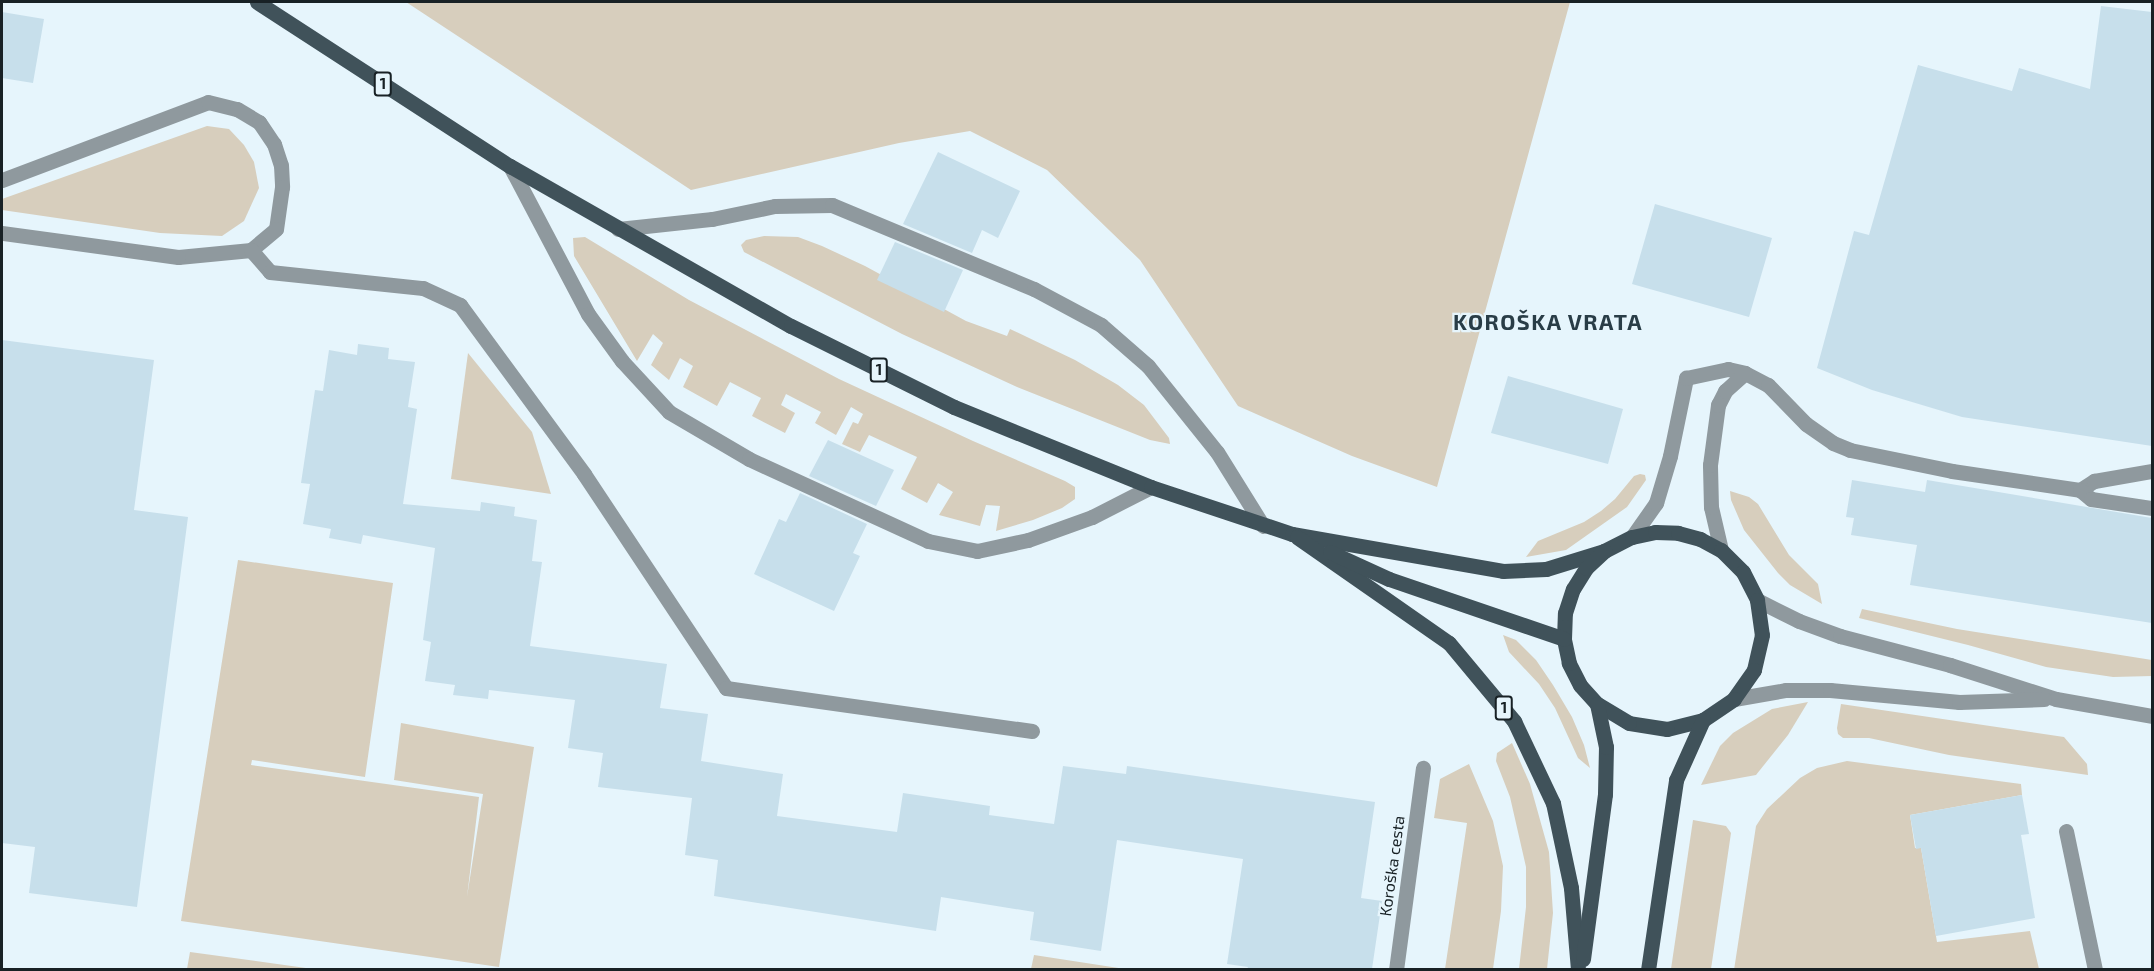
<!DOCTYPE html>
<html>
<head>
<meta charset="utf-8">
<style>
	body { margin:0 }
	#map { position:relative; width:2154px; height:971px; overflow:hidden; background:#e6f5fc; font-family:"Exo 2",sans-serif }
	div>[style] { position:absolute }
	.green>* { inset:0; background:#d7cebd }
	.building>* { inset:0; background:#c7dfeb }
	.minor>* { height:15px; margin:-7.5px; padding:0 7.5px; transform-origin:7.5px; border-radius:7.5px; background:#8f999e }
	.major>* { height:15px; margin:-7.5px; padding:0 7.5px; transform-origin:7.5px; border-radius:7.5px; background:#40525a }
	span { translate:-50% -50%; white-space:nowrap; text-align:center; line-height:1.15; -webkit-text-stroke:4.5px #e6f5fc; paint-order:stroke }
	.shield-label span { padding:2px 4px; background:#e6f5fc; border:2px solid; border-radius:4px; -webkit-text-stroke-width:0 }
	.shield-label { font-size:15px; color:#182125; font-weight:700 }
	.street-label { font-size:16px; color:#182125 }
	.district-label { font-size:22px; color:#293d47; font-weight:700; letter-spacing:1.5px }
	.frame { position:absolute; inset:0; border:3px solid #182125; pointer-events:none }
</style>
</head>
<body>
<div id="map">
	<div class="green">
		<div style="clip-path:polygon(406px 2px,1570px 2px,1437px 487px,1352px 456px,1238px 406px,1140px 260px,1047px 170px,970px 131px,899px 143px,691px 190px)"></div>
		<div style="clip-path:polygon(207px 126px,229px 129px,244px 145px,254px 162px,259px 188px,244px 221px,222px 236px,160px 233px,2px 210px,2px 199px)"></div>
		<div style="clip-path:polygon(764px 236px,798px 237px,822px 246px,865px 266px,966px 321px,1007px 336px,1010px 329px,1075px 360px,1118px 385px,1144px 405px,1169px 438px,1170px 444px,1150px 440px,1017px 387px,902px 334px,744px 252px,741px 245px,746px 240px)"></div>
		<div style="clip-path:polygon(585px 237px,689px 300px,839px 379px,973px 441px,1065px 481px,1075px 487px,1075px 499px,1062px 508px,1033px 520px,996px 531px,1000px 506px,986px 505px,980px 526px,939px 515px,953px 492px,938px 483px,927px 503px,901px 489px,917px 457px,869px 435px,860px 452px,842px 444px,853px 422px,858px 424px,863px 414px,851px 407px,836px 435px,815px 423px,821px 412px,786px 394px,781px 405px,795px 413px,785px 433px,752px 416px,761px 398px,730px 382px,717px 406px,683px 387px,693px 366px,680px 358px,669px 380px,651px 365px,663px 343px,653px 334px,637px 361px,574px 256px,573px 238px)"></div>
		<div style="clip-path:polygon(468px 353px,532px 432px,551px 494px,451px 479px)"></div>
		<div style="clip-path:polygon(1640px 474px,1645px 475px,1646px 480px,1627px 507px,1566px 550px,1526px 557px,1538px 541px,1584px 522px,1601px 511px,1615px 499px,1634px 476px)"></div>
		<div style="clip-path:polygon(1730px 491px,1749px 497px,1758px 504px,1789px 555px,1818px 584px,1822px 604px,1790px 585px,1778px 573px,1744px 530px,1731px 500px)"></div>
		<div style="clip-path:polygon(238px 560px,393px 583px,365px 777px,252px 760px,251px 765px,479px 797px,467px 897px,483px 794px,394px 780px,401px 723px,534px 747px,499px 967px,181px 921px)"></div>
		<div style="clip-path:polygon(1862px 609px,1957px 629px,2152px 660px,2152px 676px,2113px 677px,2046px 667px,1968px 645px,1859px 618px)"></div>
		<div style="clip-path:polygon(1503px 635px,1516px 640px,1536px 660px,1553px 685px,1572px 717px,1584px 745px,1590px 768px,1578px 758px,1555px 708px,1539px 684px,1509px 652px)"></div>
		<div style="clip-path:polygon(1808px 702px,1788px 735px,1756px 775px,1701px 785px,1720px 746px,1733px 733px,1772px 709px)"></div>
		<div style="clip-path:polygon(1841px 704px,2064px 737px,2087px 764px,2088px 775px,1949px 755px,1869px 738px,1843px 738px,1838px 734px,1837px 728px)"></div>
		<div style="clip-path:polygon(1512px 743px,1530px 784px,1549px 852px,1553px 913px,1547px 969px,1519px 969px,1526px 907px,1526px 867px,1510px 797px,1496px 761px,1497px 753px)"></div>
		<div style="clip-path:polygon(1847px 761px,2021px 784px,2022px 795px,1910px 815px,1915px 848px,1921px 848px,1937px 942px,2030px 931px,2039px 969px,1734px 970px,1756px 826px,1767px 809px,1800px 778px,1817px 768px)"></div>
		<div style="clip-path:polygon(1469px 764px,1493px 821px,1503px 866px,1501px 911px,1493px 969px,1445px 969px,1467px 823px,1434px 818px,1440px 779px)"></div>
		<div style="clip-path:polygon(1693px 820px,1726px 826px,1731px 833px,1711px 969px,1671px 969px)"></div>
		<div style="clip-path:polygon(190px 952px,313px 969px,187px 969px)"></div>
		<div style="clip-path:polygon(1034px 955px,1125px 969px,1031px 969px)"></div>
	</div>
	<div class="building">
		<div style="clip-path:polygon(2101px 6px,2152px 12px,2152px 446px,1962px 417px,1872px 390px,1817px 368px,1854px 231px,1869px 235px,1918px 65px,2012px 91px,2019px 68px,2090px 89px)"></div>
		<div style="clip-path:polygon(2px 12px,44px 19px,33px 83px,2px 78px)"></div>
		<div style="clip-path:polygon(938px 152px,1020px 191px,998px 238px,982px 230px,972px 253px,903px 224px)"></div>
		<div style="clip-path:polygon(1655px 204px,1772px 238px,1749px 317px,1632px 284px)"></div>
		<div style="clip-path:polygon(895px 242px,963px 270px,944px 312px,877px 280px)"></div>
		<div style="clip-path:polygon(2px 340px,154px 360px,134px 510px,188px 517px,137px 907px,29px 893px,35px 847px,2px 843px)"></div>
		<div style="clip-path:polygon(358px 344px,389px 348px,388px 359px,415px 362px,408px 407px,417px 409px,403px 504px,480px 511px,481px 502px,515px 507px,514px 516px,537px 520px,532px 561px,542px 562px,530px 646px,667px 664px,660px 708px,708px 714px,701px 761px,783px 774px,777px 816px,897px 832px,903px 793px,990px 806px,989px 815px,1054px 824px,1063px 766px,1126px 774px,1127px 766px,1375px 802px,1361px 898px,1382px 901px,1372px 969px,1247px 969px,1248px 967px,1227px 964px,1243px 859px,1117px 840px,1101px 951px,1030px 940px,1034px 912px,941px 897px,936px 931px,714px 896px,718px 860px,685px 855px,692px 798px,598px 787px,603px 753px,568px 748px,575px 700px,489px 690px,488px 699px,453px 695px,455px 685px,425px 681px,431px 642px,423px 640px,435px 548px,363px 535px,361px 544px,329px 538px,331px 529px,303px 524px,310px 484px,301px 483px,315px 390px,323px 391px,329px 350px,357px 355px)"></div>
		<div style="clip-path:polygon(1508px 376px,1623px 409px,1608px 464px,1491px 433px)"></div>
		<div style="clip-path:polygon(828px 440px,894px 470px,876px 506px,809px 476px)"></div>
		<div style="clip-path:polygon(1852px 480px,1925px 492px,1927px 480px,2152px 518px,2152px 623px,1910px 585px,1917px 545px,1851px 535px,1854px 518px,1846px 517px)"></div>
		<div style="clip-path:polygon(800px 493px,867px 524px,853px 553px,860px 556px,834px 611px,754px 574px,779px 519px,786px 522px)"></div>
		<div style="clip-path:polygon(2022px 795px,2029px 834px,2021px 835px,2035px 918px,1936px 936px,1921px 848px,1916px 849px,1910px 815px)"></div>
	</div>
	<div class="minor">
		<div style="left:510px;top:166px;width:167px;rotate:62.2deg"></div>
		<div style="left:588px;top:314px;width:58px;rotate:54.1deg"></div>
		<div style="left:622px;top:361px;width:69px;rotate:47.3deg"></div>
		<div style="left:669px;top:412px;width:93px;rotate:30.4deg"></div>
		<div style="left:749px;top:459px;width:197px;rotate:24.6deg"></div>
		<div style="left:928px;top:541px;width:50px;rotate:11.5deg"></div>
		<div style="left:977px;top:551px;width:52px;rotate:-12.2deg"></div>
		<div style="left:1028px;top:540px;width:68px;rotate:-19.8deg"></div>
		<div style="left:1092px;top:517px;width:66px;rotate:-27deg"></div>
		<div style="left:2px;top:180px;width:220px;rotate:-20.7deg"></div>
		<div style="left:208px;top:102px;width:30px;rotate:14deg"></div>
		<div style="left:237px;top:109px;width:26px;rotate:31deg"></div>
		<div style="left:259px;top:122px;width:27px;rotate:56deg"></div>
		<div style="left:274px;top:144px;width:22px;rotate:72deg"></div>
		<div style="left:281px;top:165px;width:22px;rotate:87deg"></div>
		<div style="left:282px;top:187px;width:42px;rotate:98.1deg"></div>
		<div style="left:276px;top:229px;width:33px;rotate:140deg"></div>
		<div style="left:251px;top:250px;width:73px;rotate:174.5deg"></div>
		<div style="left:178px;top:257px;width:178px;rotate:-172.2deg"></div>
		<div style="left:618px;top:229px;width:95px;rotate:-6.1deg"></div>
		<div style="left:712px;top:219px;width:64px;rotate:-11.7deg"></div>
		<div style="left:775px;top:206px;width:57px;rotate:-1deg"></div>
		<div style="left:832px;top:205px;width:219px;rotate:22.6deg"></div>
		<div style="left:1034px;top:289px;width:76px;rotate:28.2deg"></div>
		<div style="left:1101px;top:325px;width:62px;rotate:41.1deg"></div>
		<div style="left:1148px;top:366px;width:110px;rotate:51.3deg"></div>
		<div style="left:1217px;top:452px;width:87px;rotate:58.1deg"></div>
		<div style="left:251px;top:250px;width:29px;rotate:49deg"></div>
		<div style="left:270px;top:272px;width:154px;rotate:6deg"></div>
		<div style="left:423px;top:288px;width:41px;rotate:24.7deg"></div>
		<div style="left:460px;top:305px;width:210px;rotate:53.7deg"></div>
		<div style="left:584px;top:474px;width:257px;rotate:56.4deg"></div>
		<div style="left:726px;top:688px;width:309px;rotate:8deg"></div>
		<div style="left:2080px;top:490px;width:17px;rotate:-33deg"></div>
		<div style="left:2094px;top:481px;width:59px;rotate:-9.8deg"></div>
		<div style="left:1632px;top:537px;width:42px;rotate:-54.8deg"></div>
		<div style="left:1656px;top:503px;width:49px;rotate:-73.4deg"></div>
		<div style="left:1670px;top:456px;width:80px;rotate:-78.4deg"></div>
		<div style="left:1686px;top:378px;width:43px;rotate:-12.1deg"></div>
		<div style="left:1728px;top:369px;width:17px;rotate:13deg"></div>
		<div style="left:1745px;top:373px;width:26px;rotate:28deg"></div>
		<div style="left:1768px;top:385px;width:54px;rotate:45.7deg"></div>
		<div style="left:1806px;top:424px;width:33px;rotate:35deg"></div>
		<div style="left:1833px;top:443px;width:18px;rotate:22deg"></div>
		<div style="left:1850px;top:450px;width:104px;rotate:11.6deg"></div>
		<div style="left:1952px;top:471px;width:129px;rotate:8.4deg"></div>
		<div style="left:2080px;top:490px;width:14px;rotate:39deg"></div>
		<div style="left:2091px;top:499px;width:62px;rotate:8.4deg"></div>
		<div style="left:1721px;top:550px;width:44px;rotate:-103.1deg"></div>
		<div style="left:1711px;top:507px;width:42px;rotate:-91.4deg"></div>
		<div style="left:1710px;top:465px;width:61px;rotate:-82.4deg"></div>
		<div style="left:1718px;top:405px;width:16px;rotate:-63deg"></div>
		<div style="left:1725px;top:391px;width:27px;rotate:-42deg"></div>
		<div style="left:1757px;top:600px;width:47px;rotate:26.6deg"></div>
		<div style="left:1799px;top:621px;width:44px;rotate:20.1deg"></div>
		<div style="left:1840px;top:636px;width:114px;rotate:14.8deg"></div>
		<div style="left:1950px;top:665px;width:111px;rotate:17.8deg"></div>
		<div style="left:2056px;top:699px;width:97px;rotate:10deg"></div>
		<div style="left:1734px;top:699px;width:53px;rotate:-9.8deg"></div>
		<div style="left:1786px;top:690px;width:44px"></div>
		<div style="left:1830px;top:690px;width:130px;rotate:5.3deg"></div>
		<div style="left:1959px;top:702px;width:85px;rotate:-2deg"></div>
		<div style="left:2066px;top:831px;width:142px;rotate:78.2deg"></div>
		<div style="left:1396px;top:970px;width:204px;rotate:-82.4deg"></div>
	</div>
	<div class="major">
		<div style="left:257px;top:2px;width:302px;rotate:33deg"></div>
		<div style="left:510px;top:166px;width:323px;rotate:29.7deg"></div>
		<div style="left:791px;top:326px;width:182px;rotate:26.4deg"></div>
		<div style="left:954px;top:407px;width:213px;rotate:22.1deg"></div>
		<div style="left:1151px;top:487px;width:149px;rotate:18.4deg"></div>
		<div style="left:1292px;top:534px;width:214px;rotate:9.9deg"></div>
		<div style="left:1503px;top:571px;width:43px;rotate:-2.7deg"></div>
		<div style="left:1546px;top:569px;width:61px;rotate:-17.2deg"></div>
		<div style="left:1604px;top:551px;width:31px;rotate:-27deg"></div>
		<div style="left:1632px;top:537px;width:24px;rotate:-12deg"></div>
		<div style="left:1655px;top:532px;width:23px;rotate:2deg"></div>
		<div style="left:1678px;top:533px;width:23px;rotate:15deg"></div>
		<div style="left:1700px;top:539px;width:24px;rotate:28deg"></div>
		<div style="left:1721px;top:550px;width:31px;rotate:45deg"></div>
		<div style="left:1743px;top:572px;width:31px;rotate:63deg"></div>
		<div style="left:1757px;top:600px;width:35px;rotate:82deg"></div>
		<div style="left:1762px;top:635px;width:36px;rotate:103deg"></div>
		<div style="left:1754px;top:670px;width:35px;rotate:125deg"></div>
		<div style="left:1734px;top:699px;width:37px;rotate:146deg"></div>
		<div style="left:1703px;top:720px;width:37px;rotate:166deg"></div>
		<div style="left:1667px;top:729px;width:38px;rotate:-171deg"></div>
		<div style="left:1629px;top:723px;width:37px;rotate:-149deg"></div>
		<div style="left:1597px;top:704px;width:25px;rotate:-132deg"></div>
		<div style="left:1580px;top:685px;width:25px;rotate:-117deg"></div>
		<div style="left:1569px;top:663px;width:25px;rotate:-102deg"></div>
		<div style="left:1564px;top:639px;width:26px;rotate:-88deg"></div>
		<div style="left:1565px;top:613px;width:25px;rotate:-72deg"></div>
		<div style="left:1573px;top:589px;width:25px;rotate:-58deg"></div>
		<div style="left:1586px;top:568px;width:25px;rotate:-43deg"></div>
		<div style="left:1297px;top:537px;width:185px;rotate:34.9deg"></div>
		<div style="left:1449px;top:643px;width:102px;rotate:50.2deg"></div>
		<div style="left:1514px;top:721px;width:91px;rotate:64.6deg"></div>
		<div style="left:1553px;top:803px;width:87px;rotate:78deg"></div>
		<div style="left:1571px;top:888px;width:82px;rotate:85.1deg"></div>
		<div style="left:1330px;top:552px;width:65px;rotate:24.6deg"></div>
		<div style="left:1389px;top:579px;width:185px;rotate:18.9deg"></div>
		<div style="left:1583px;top:959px;width:166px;rotate:-82.4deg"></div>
		<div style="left:1605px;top:794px;width:47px;rotate:-88.8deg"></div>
		<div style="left:1606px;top:747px;width:44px;rotate:-101.8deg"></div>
		<div style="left:1648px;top:970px;width:192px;rotate:-81.6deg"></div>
		<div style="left:1676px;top:780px;width:66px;rotate:-65.8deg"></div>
	</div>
	<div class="shield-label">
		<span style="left:383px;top:84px">1</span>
		<span style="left:879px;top:370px">1</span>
		<span style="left:1504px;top:708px">1</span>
	</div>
	<div class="street-label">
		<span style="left:1392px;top:866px;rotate:-82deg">Koroška cesta</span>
	</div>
	<div class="district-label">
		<span style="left:1548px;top:322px">KOROŠKA VRATA</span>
	</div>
	<div class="frame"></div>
</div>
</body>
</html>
